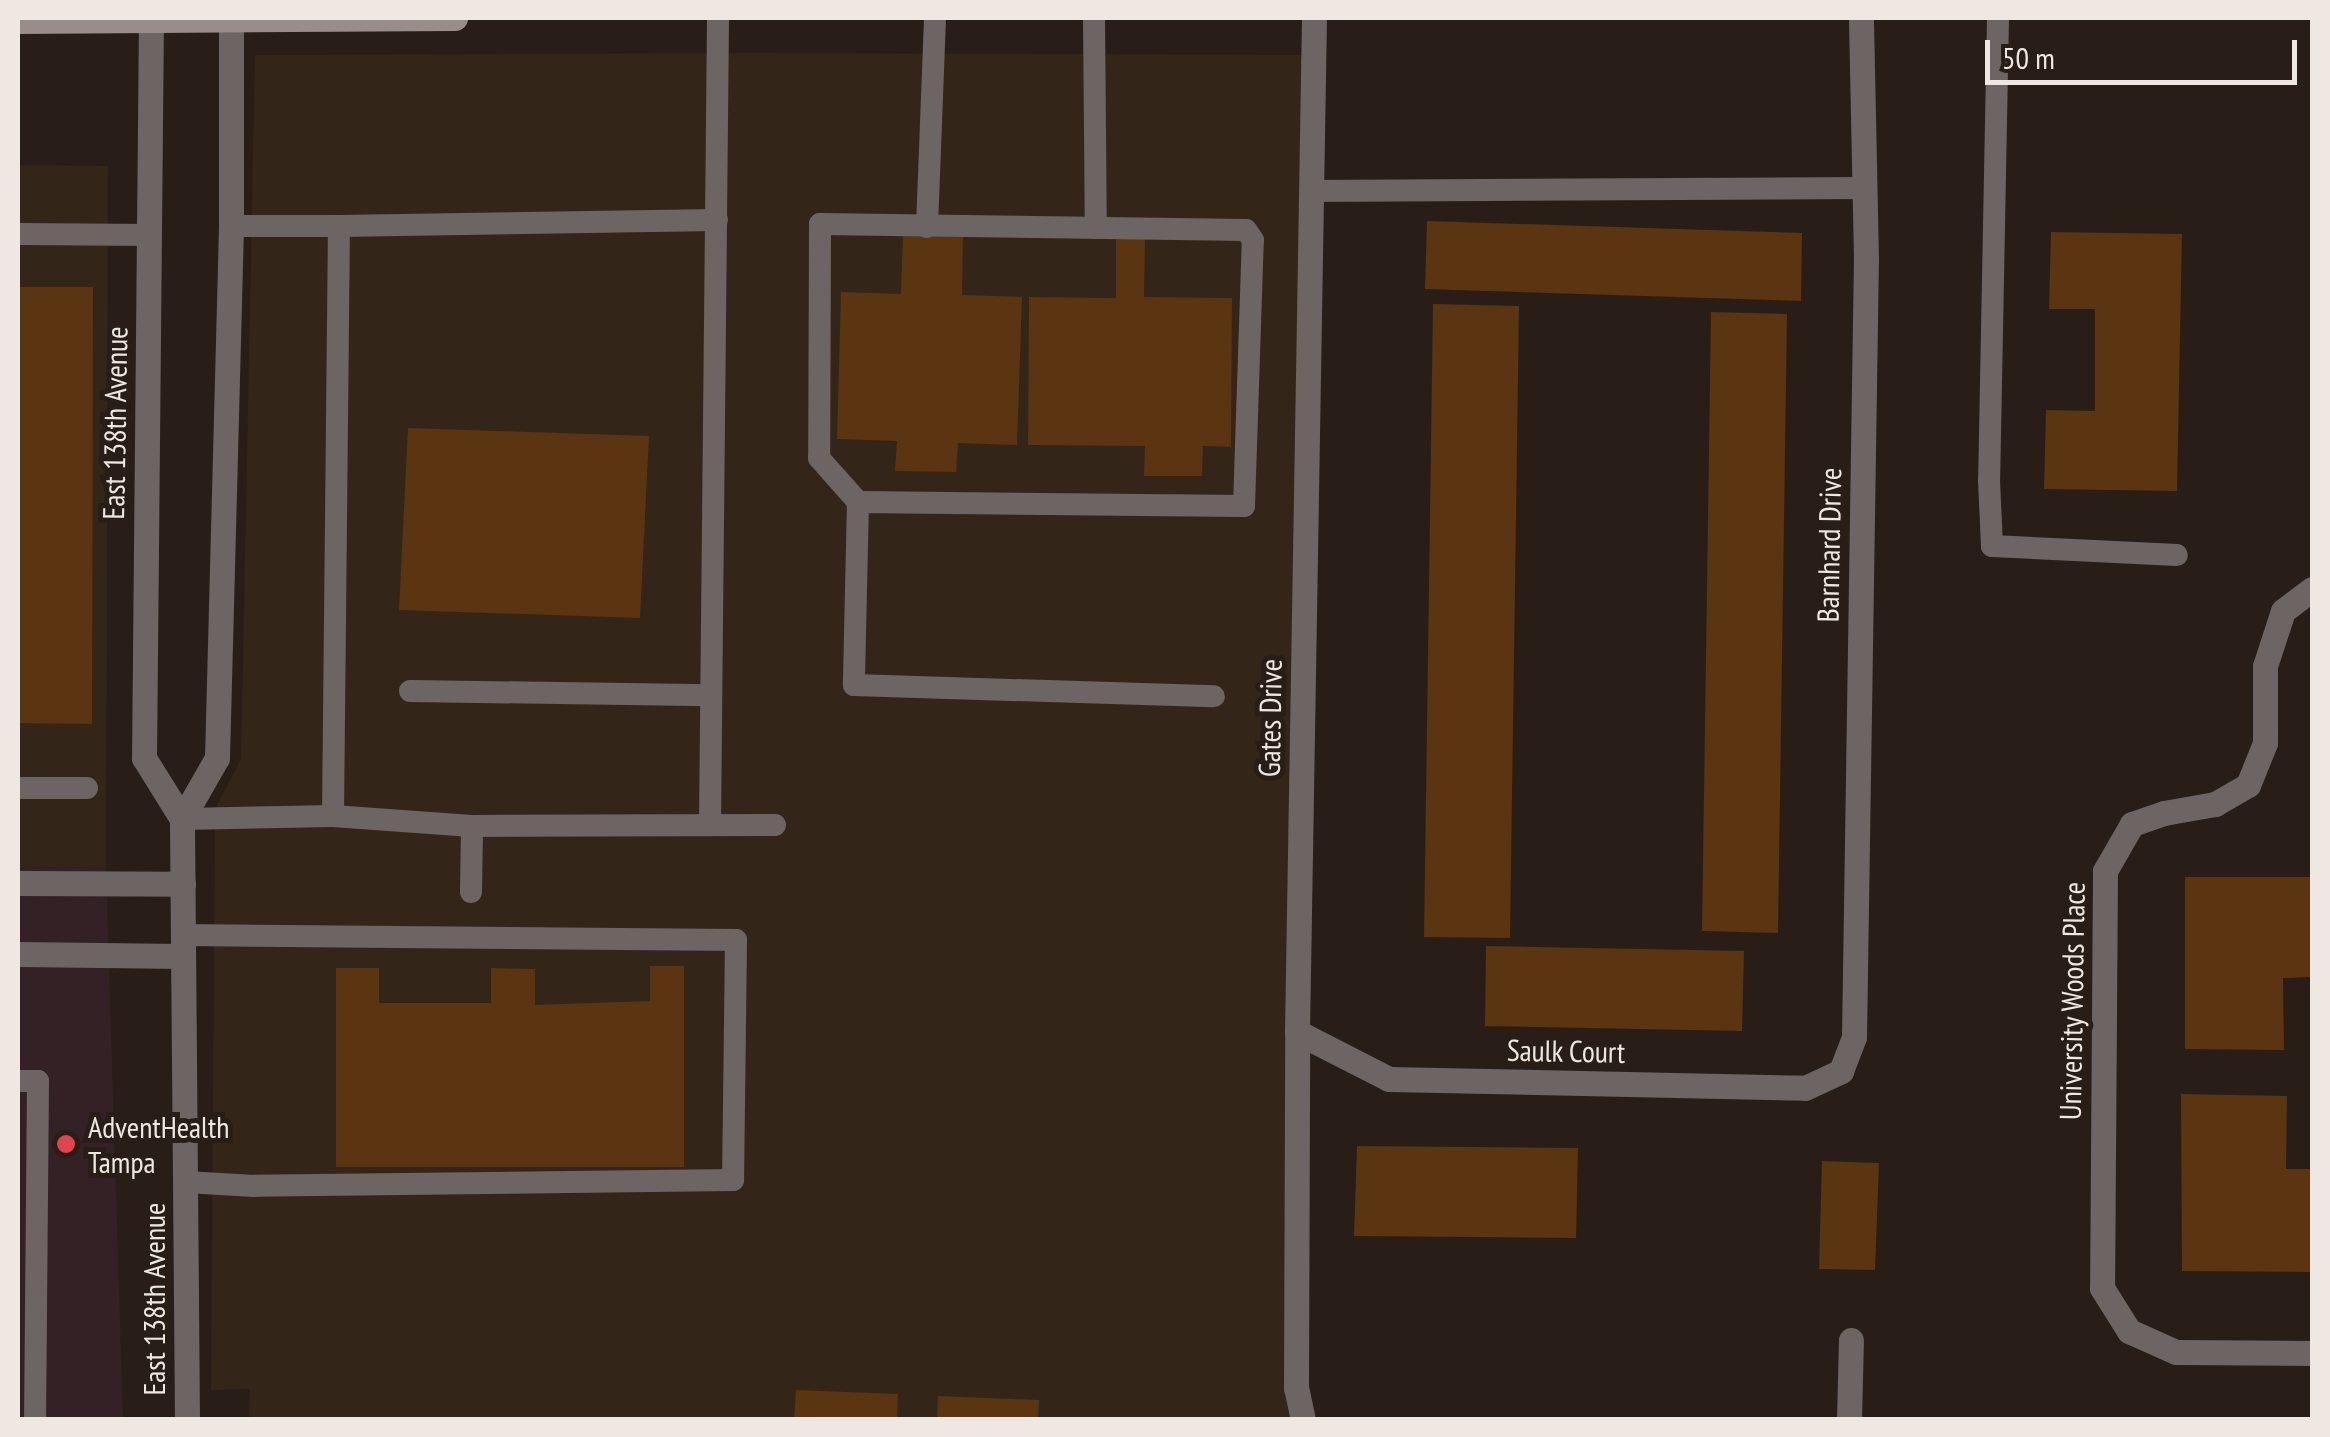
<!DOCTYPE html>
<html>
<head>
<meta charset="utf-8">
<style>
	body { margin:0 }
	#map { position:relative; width:2330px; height:1437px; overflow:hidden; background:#281e17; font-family:"PT Sans Narrow",sans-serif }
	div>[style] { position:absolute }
	.built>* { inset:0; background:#342519 }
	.medical>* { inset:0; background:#342125 }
	.building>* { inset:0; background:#5b3411 }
	.service>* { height:22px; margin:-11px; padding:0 11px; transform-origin:11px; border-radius:11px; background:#6c6564 }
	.minor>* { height:25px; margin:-12.5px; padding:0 12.5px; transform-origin:12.5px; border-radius:12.5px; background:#6c6564 }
	.secondary>* { height:25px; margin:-12.5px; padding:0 12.5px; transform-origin:12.5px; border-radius:12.5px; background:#988d8b }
	.dots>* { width:28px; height:28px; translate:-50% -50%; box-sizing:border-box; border:5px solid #281e17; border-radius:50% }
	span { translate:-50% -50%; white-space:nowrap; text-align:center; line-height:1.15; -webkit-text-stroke:10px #281e17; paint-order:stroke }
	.street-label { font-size:30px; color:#eee7e2 }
	.poi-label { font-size:30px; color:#eee7e2 }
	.left { translate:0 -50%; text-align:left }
	.frame { position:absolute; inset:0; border:20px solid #eee7e2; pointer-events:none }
	.scale { position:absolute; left:1985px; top:40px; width:312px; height:45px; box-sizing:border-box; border:5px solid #eee7e2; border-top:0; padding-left:12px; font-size:30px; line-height:35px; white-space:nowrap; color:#eee7e2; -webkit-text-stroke:8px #281e17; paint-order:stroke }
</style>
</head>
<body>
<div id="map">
	<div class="built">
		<div style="clip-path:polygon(743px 53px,1309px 55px,1294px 1419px,249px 1420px,250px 1389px,211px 1390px,215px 809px,241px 759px,255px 55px)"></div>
		<div style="clip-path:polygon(18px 165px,108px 166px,106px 868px,18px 867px)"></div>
	</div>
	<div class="medical">
		<div style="clip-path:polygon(18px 867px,106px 868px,123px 1419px,18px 1420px)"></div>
	</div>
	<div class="building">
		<div style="clip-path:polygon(1427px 221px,1802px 233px,1801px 301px,1425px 289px)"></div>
		<div style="clip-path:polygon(2051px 232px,2182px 234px,2177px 491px,2044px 489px,2046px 410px,2095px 411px,2095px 309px,2049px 309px)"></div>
		<div style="clip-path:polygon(903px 234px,963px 237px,962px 295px,1022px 297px,1017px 445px,958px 443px,956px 472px,895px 471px,897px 441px,837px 439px,841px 292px,901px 294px)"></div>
		<div style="clip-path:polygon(1116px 239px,1145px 239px,1144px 297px,1232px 298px,1231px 447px,1203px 446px,1202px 476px,1144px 476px,1145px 446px,1028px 445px,1029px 297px,1116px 298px)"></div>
		<div style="clip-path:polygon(18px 287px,93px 287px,92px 724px,18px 723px)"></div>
		<div style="clip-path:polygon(1433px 304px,1519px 306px,1510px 938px,1424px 937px)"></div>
		<div style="clip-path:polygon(1711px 312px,1787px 314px,1778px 933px,1702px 931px)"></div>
		<div style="clip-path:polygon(408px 428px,649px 436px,640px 618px,399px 610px)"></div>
		<div style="clip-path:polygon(2185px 877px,2312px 877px,2312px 977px,2283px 978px,2284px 1050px,2185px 1049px)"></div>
		<div style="clip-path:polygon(1486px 946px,1744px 951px,1742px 1031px,1485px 1026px)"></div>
		<div style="clip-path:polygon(650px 966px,684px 966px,684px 1167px,336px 1167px,336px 968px,379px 968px,379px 1003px,491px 1003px,491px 968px,535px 969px,535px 1005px,650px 1001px)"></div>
		<div style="clip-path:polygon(2181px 1094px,2287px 1096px,2286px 1169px,2312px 1169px,2312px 1272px,2182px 1271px)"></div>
		<div style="clip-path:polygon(1357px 1146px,1578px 1148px,1576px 1238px,1354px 1236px)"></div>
		<div style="clip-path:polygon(1822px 1161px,1879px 1163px,1875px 1270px,1819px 1269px)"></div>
		<div style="clip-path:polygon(796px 1390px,898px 1394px,897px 1420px,794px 1420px)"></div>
		<div style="clip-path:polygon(938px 1396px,1039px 1400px,1038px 1420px,937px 1420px)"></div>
	</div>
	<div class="service">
		<div style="left:1094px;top:18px;width:210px;rotate:89.5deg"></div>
		<div style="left:1998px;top:18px;width:462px;rotate:91.1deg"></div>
		<div style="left:1989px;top:480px;width:66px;rotate:87.4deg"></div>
		<div style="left:1992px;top:546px;width:185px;rotate:2.8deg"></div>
		<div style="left:1311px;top:191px;width:553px;rotate:-0.31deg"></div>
		<div style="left:231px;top:226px;width:108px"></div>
		<div style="left:927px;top:227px;width:209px;rotate:-87.8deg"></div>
		<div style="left:18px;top:234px;width:132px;rotate:0.4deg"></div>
		<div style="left:858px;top:502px;width:386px;rotate:0.6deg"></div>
		<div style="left:1244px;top:506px;width:266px;rotate:-88.1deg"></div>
		<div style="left:1253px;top:240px;width:12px;rotate:-125deg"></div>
		<div style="left:1246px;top:230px;width:426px;rotate:-179.2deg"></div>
		<div style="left:820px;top:224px;width:234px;rotate:90.2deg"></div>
		<div style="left:819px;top:458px;width:59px;rotate:48.4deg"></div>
		<div style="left:858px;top:502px;width:183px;rotate:91.3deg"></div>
		<div style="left:854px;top:685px;width:360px;rotate:1.8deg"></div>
		<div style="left:410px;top:691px;width:301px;rotate:0.8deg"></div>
		<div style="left:18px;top:788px;width:69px"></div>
		<div style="left:333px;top:816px;width:590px;rotate:-89.42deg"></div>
		<div style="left:339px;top:226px;width:378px;rotate:-0.9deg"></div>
		<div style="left:182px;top:819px;width:151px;rotate:-1.1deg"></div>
		<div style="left:333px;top:816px;width:139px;rotate:4.1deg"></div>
		<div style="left:472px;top:826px;width:303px;rotate:-0.2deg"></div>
		<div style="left:710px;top:824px;width:806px;rotate:-89.43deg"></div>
		<div style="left:471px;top:892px;width:66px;rotate:-89.1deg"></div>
		<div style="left:182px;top:935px;width:554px;rotate:0.52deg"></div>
		<div style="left:736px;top:940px;width:240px;rotate:90.7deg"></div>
		<div style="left:733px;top:1180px;width:479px;rotate:179.3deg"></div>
		<div style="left:254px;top:1186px;width:68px;rotate:-176.6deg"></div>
		<div style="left:18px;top:1081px;width:20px"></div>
		<div style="left:38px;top:1081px;width:339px;rotate:90.5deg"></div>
	</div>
	<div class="minor">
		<div style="left:151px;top:18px;width:740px;rotate:90.54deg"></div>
		<div style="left:144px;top:758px;width:72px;rotate:58.1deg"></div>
		<div style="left:2312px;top:589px;width:36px;rotate:143deg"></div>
		<div style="left:2283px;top:611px;width:58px;rotate:108.1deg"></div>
		<div style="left:2265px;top:666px;width:77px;rotate:90deg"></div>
		<div style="left:2265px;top:743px;width:45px;rotate:112deg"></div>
		<div style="left:2248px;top:785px;width:38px;rotate:150deg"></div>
		<div style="left:2215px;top:804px;width:52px;rotate:170deg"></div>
		<div style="left:2164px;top:813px;width:34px;rotate:161deg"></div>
		<div style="left:2132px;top:824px;width:54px;rotate:119.9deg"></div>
		<div style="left:2105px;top:871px;width:417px;rotate:90.4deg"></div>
		<div style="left:2102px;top:1288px;width:51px;rotate:57.9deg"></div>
		<div style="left:2129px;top:1331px;width:51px;rotate:24.1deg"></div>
		<div style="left:2176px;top:1352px;width:136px;rotate:0.4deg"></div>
		<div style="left:18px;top:883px;width:165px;rotate:0.3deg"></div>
		<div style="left:18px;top:954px;width:164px;rotate:0.7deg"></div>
		<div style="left:1297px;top:1032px;width:103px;rotate:27.1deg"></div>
		<div style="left:1389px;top:1079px;width:416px;rotate:1.2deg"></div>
		<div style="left:1805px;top:1088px;width:40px;rotate:-25deg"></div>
		<div style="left:1841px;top:1071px;width:36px;rotate:-69deg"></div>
		<div style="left:1854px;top:1037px;width:778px;rotate:-89.12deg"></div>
		<div style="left:1866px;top:259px;width:241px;rotate:-91.2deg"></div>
		<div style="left:187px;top:1420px;width:601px;rotate:-90.48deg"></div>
		<div style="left:182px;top:819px;width:70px;rotate:-60.2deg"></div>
		<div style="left:217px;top:758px;width:532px;rotate:-88.49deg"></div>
		<div style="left:231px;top:226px;width:208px;rotate:-90deg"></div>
		<div style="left:1303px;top:1420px;width:33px;rotate:-102deg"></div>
		<div style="left:1296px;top:1388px;width:356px;rotate:-89.8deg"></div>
		<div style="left:1297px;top:1032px;width:1014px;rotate:-89.04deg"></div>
		<div style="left:1849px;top:1420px;width:80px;rotate:-88.6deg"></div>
	</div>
	<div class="secondary">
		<div style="left:18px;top:21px;width:437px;rotate:-0.4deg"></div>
	</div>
	<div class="dots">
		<div style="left:66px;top:1144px;background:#e0444e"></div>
	</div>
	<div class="street-label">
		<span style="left:115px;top:423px;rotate:-89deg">East 138th Avenue</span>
		<span style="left:1829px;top:545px;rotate:-89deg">Barnhard Drive</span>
		<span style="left:1270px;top:718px;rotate:-89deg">Gates Drive</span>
		<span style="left:2072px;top:1001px;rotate:-89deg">University Woods Place</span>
		<span style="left:1566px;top:1051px;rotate:1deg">Saulk Court</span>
		<span style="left:154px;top:1299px;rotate:-90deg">East 138th Avenue</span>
	</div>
	<div class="poi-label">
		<span class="left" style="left:88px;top:1144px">AdventHealth<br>Tampa</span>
	</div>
	<div class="frame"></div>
	<div class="scale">50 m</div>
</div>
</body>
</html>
